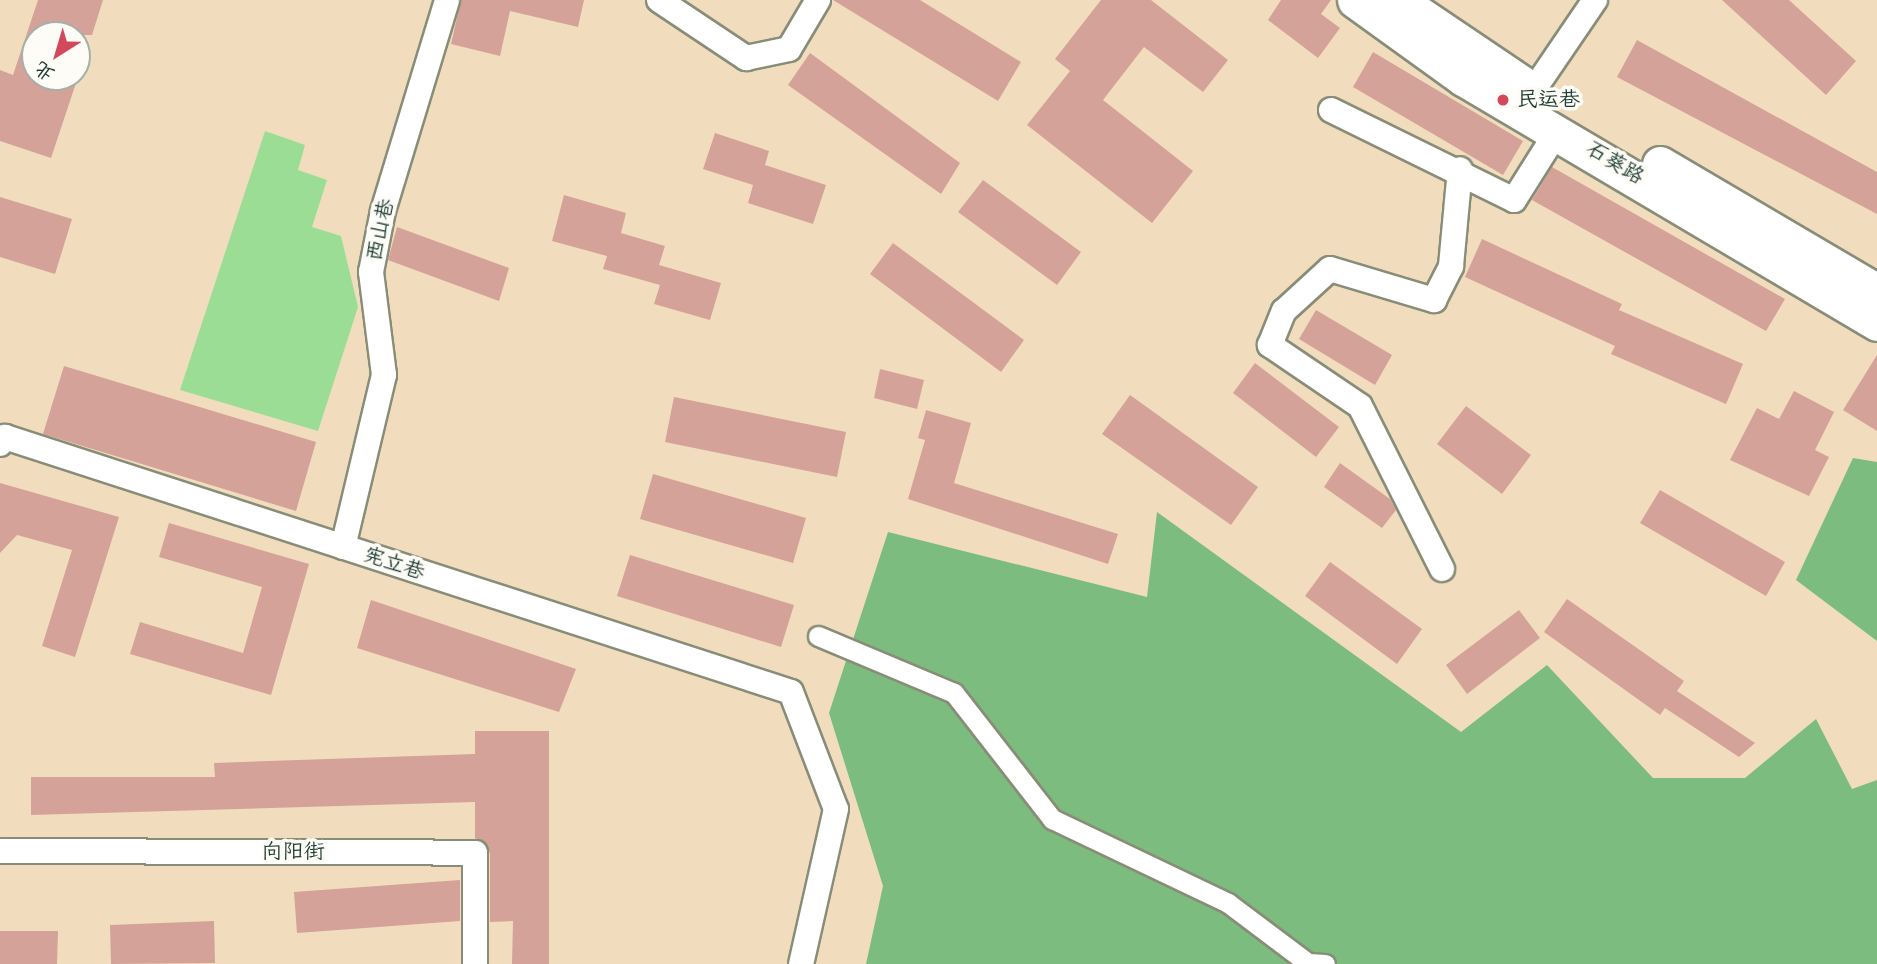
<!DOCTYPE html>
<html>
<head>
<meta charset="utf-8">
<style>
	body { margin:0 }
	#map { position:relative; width:1877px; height:964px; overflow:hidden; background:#f1ddbd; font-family:Pangolin,"LXGW WenKai TC",sans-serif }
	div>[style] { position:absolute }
	.green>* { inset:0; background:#9bdd94 }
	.forest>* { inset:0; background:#7cbc7e }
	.building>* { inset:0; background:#d4a298 }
	.roads { filter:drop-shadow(2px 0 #888d78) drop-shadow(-2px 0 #888d78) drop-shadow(0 2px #888d78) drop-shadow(0 -2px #888d78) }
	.pedestrian>* { height:19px; margin:-9.5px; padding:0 9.5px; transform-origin:9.5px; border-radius:9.5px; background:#fff }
	.minor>* { height:24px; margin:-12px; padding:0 12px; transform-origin:12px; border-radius:12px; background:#fff }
	.secondary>* { height:35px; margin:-17.5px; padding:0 17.5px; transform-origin:17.5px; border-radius:17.5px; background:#fff }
	.dots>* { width:19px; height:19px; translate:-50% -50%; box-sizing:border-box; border:4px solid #fdfcf7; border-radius:50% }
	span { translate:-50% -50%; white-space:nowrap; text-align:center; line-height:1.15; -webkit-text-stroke:7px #fdfcf7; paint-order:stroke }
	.poi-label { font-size:21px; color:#1f3d34 }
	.left { translate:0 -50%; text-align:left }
	.street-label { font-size:21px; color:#1f3d34 }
	.north { position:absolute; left:21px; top:21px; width:70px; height:70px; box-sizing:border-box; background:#fdfcf7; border:2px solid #a4b0a9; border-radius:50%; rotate:217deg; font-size:19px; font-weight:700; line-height:28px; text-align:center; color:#1f3d34 }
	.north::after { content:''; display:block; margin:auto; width:24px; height:32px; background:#d1495b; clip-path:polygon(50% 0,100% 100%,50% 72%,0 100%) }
</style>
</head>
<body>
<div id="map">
	<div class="green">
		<div style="clip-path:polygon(265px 131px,305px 145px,298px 170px,327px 180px,312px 227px,341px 236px,358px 307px,318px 431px,180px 390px)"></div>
	</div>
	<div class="forest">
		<div style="clip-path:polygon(1853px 458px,1877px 462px,1877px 641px,1796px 580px)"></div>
		<div style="clip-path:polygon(1157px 512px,1461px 732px,1547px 665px,1653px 778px,1745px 778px,1816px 719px,1852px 789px,1877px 780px,1877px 964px,866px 964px,883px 886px,829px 713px,888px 532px,1147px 597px)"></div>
	</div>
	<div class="building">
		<div style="clip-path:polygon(38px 0,103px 0,92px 35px,35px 35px,35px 77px,78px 77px,51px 158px,0 141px,0 70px,13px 75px)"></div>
		<div style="clip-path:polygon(461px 0,584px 0,578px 27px,510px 11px,500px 56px,451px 44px)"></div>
		<div style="clip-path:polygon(833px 0,920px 0,1021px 62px,998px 101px)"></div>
		<div style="clip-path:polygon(1101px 0,1151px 0,1228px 60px,1203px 92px,1144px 47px,1103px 100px,1193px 171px,1152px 223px,1027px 125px,1070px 71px,1055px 59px)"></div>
		<div style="clip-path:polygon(1281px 0,1331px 0,1321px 14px,1340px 28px,1318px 58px,1268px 20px)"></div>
		<div style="clip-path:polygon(1722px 0,1789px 0,1856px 61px,1826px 95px)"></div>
		<div style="clip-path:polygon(1637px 40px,1877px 172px,1877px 214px,1617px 77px)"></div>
		<div style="clip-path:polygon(1373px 52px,1523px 141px,1503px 175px,1353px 87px)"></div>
		<div style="clip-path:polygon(810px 53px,960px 163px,941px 194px,788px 85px)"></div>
		<div style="clip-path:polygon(715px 133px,769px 151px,765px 165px,826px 185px,813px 224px,748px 203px,753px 185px,703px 169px)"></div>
		<div style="clip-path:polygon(1552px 167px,1785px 299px,1766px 331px,1532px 200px)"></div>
		<div style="clip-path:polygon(983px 180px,1081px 252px,1057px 285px,958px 212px)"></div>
		<div style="clip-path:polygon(564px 195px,626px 213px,621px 233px,665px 246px,659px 265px,721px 283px,710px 320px,654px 304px,660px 285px,603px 269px,607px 256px,552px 241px)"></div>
		<div style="clip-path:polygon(0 197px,72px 219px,55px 274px,0 257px)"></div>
		<div style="clip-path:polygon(397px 227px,509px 268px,499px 301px,388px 260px)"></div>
		<div style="clip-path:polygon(1482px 239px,1622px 304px,1619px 310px,1743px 364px,1726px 404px,1611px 354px,1615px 346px,1465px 277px)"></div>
		<div style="clip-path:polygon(893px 243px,1024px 340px,1001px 372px,870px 274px)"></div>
		<div style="clip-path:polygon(1316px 310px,1392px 355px,1375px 385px,1299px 339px)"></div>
		<div style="clip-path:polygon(1877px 355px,1877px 431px,1843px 410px)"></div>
		<div style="clip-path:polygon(1255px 363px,1339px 427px,1316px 457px,1233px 393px)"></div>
		<div style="clip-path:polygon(64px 366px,316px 442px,296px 511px,43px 434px)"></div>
		<div style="clip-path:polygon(880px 369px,924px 380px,917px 409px,874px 398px)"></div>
		<div style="clip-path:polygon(1794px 391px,1834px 412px,1815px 450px,1829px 457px,1809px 496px,1730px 460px,1757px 408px,1779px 419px)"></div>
		<div style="clip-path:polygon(1130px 395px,1258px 487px,1231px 525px,1102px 434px)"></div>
		<div style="clip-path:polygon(674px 397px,846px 432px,837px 477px,665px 442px)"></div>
		<div style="clip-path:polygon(1466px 406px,1531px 455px,1502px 494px,1437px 444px)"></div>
		<div style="clip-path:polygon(926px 410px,971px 423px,954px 483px,1118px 534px,1108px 564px,908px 499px,925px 440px,918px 438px)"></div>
		<div style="clip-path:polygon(1340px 463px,1390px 499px,1396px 510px,1382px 528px,1324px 487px)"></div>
		<div style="clip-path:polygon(653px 474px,806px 518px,793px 563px,640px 519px)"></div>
		<div style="clip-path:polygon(0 483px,119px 517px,75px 657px,42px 646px,72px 550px,17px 535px,0 553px)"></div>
		<div style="clip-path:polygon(1660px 490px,1785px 562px,1766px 596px,1640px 523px)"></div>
		<div style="clip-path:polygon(169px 523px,309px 564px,271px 695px,130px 654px,140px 622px,243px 653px,262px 587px,159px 557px)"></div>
		<div style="clip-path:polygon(630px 555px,794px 605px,781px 647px,617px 596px)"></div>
		<div style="clip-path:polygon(1330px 562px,1422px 629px,1397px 664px,1305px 596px)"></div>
		<div style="clip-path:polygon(1567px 599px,1684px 681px,1677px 691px,1755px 743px,1739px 757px,1665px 708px,1660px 715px,1544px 632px)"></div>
		<div style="clip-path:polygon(371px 600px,576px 669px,559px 712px,357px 648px)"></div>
		<div style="clip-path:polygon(1519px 610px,1540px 638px,1467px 694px,1446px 665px)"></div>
		<div style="clip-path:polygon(475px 731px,549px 731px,549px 964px,512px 964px,513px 921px,490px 922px,490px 853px,475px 838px,475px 802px,31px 815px,31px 777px,215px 777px,214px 763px,475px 754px)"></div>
		<div style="clip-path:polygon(460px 880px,460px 921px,297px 933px,294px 892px)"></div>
		<div style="clip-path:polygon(214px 921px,215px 963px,111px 964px,110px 925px)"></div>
		<div style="clip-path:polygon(0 931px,58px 931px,57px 964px,0 964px)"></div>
	</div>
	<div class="roads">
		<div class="pedestrian">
			<div style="left:818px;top:636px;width:147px;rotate:22.7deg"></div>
			<div style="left:954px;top:693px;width:160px;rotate:52.1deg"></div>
			<div style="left:1052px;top:819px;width:195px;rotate:25.5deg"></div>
			<div style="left:1228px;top:903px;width:100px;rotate:36.9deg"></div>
			<div style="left:1308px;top:963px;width:17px;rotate:3deg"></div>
		</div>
		<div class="minor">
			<div style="left:659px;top:0;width:105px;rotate:33.7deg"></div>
			<div style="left:746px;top:58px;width:44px;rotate:-11.8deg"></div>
			<div style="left:789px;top:49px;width:57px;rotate:-59.4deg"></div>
			<div style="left:1524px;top:104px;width:126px;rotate:-55.7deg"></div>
			<div style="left:1331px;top:110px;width:204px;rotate:26.2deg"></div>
			<div style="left:1514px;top:200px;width:83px;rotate:-57.8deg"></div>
			<div style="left:0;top:444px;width:9px;rotate:-54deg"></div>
			<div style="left:5px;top:437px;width:826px;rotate:17.97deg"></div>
			<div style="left:791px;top:692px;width:125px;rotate:69deg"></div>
			<div style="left:836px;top:809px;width:159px;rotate:102.7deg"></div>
			<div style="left:343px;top:547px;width:177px;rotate:-76.6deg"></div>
			<div style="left:384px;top:375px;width:104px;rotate:-97.2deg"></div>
			<div style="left:371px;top:272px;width:62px;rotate:-78.9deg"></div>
			<div style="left:383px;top:211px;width:220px;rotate:-73.1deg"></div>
			<div style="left:1442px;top:569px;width:182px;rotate:-116.7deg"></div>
			<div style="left:1360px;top:406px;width:109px;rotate:-145.9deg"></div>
			<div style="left:1270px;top:345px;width:37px;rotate:-68deg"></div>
			<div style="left:1284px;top:311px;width:62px;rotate:-42.4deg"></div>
			<div style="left:1330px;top:269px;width:109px;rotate:16.6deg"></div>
			<div style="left:1434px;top:300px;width:38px;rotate:-63deg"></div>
			<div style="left:1451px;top:266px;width:97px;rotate:-84.7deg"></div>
			<div style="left:0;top:851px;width:475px;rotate:0.2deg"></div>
			<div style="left:475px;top:853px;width:111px;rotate:90deg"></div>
		</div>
		<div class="secondary">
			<div style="left:1355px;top:0;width:133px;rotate:35.8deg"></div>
			<div style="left:1463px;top:78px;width:481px;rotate:30.6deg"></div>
			<div style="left:1398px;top:0;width:156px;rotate:34deg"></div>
			<div style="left:1660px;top:164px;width:252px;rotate:30.5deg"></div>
		</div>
	</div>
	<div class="dots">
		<div style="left:1503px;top:100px;background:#d1495b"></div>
	</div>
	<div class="poi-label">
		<span class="left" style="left:1517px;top:100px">民运巷</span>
	</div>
	<div class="street-label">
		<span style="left:1615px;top:163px;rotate:31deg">石葵路</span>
		<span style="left:381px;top:230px;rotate:-78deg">西山巷</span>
		<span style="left:394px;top:564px;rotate:18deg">宪立巷</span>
		<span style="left:293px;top:852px">向阳街</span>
	</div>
	<div class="north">北</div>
</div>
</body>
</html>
